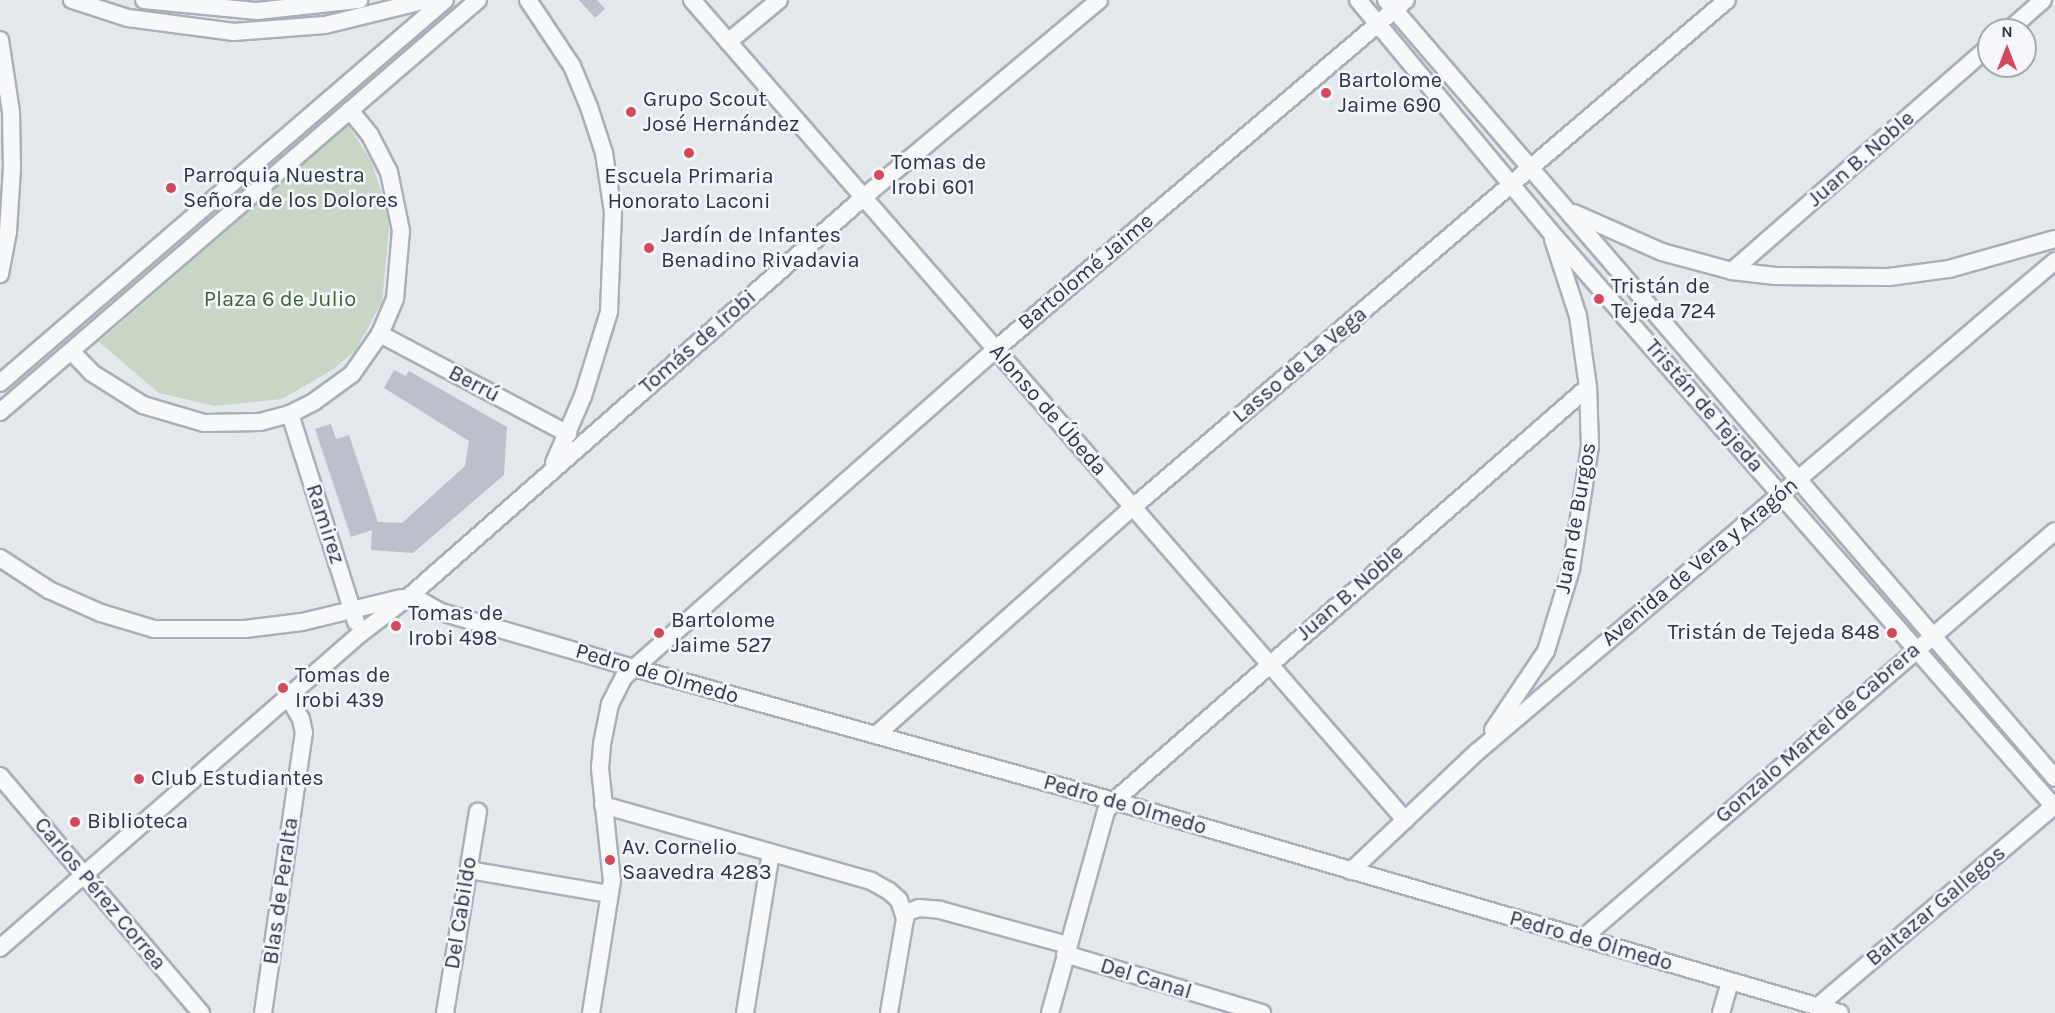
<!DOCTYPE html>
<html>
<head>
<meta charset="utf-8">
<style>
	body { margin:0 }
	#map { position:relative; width:2055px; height:1013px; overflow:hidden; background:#e4e7ec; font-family:Karla,sans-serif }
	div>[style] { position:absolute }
	.green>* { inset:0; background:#c9d6c5 }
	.building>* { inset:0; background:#bbc0ca }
	.roads { filter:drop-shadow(2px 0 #a9aeb7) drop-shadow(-2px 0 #a9aeb7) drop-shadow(0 2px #a9aeb7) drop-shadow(0 -2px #a9aeb7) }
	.minor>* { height:16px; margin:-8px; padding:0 8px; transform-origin:8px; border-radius:8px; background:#f7f8fa }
	.dots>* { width:16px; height:16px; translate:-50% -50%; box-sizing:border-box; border:3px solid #f4f6f9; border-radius:50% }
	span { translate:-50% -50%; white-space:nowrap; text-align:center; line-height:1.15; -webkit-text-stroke:5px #f4f6f9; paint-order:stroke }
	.poi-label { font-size:22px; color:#2b3445 }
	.left { translate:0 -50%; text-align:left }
	.right { translate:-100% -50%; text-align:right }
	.street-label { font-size:22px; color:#2b3445 }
	.park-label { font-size:22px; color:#3f6138 }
	.north { position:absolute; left:1977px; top:18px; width:60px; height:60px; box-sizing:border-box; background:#f4f6f9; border:2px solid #a4a8b1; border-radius:50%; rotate:0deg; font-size:16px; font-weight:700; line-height:24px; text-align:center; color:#2b3445 }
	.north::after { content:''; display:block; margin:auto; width:21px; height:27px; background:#d1495b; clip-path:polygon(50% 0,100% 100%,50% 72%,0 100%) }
</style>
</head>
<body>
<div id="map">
	<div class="green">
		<div style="clip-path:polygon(348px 125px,371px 161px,390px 218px,382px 302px,355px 351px,332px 370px,282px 399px,215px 406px,159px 393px,99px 342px)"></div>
	</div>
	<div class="building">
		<div style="clip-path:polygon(579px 0,597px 0,605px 9px,595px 18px)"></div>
		<div style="clip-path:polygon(394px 370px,406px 376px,409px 371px,507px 427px,504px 475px,413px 553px,371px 550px,372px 530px,351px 537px,315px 429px,331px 424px,336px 439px,349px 435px,378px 522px,402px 523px,465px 466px,469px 441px,384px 388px)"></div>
	</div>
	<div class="roads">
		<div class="minor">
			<div style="left:72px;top:0;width:59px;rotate:17.8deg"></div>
			<div style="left:128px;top:18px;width:107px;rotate:7.5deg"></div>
			<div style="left:234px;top:32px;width:91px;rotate:-4.4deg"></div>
			<div style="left:325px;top:25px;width:105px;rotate:-13.8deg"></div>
			<div style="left:144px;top:0;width:114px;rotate:5.6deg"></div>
			<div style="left:257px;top:11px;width:103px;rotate:-6.2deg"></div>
			<div style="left:528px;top:0;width:79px;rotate:56.3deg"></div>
			<div style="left:572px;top:66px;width:44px;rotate:67.5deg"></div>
			<div style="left:589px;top:107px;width:48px;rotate:71.9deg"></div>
			<div style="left:604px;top:153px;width:60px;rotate:81.3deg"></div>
			<div style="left:613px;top:212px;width:100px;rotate:92.3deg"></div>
			<div style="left:609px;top:312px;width:88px;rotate:107.2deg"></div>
			<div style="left:583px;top:396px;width:73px;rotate:113.4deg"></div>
			<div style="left:692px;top:0;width:1087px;rotate:48.99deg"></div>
			<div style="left:1358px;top:0;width:299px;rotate:50.3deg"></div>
			<div style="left:1549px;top:230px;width:768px;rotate:48.8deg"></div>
			<div style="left:1386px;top:0;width:1026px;rotate:49.31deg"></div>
			<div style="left:2009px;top:30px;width:45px;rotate:-41.4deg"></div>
			<div style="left:0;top:40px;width:73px;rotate:81.3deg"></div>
			<div style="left:11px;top:112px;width:56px;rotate:89deg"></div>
			<div style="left:12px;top:168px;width:64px;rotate:93.6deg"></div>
			<div style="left:8px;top:232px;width:43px;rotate:100.8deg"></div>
			<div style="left:728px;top:42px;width:66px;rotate:-39.5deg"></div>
			<div style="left:1574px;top:213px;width:96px;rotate:23.9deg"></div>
			<div style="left:1662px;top:252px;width:73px;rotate:15.2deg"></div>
			<div style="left:1732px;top:271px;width:44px;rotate:6.5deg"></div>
			<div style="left:1776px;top:276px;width:113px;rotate:0.5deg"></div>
			<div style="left:1889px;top:277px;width:61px;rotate:-7.6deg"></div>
			<div style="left:1949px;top:269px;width:110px;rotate:-15.8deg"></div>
			<div style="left:1732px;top:271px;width:341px;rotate:-41.1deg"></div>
			<div style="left:380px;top:334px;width:213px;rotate:28deg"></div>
			<div style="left:71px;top:351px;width:30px;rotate:46deg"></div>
			<div style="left:92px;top:373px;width:60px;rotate:32.1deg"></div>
			<div style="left:143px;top:405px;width:64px;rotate:16.4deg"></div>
			<div style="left:204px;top:423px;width:56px;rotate:-1deg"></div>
			<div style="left:260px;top:422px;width:31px;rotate:-15deg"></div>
			<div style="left:290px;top:414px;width:28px;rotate:-27deg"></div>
			<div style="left:315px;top:401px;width:46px;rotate:-36.1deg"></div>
			<div style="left:352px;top:374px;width:49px;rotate:-55deg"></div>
			<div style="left:380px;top:334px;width:38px;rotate:-67deg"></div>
			<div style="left:395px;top:299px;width:68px;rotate:-85deg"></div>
			<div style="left:401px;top:231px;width:60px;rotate:-101.5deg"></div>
			<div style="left:389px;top:172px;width:42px;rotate:-117.2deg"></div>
			<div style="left:370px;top:135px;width:32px;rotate:-129deg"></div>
			<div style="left:0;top:383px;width:587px;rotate:-40.72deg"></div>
			<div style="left:0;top:412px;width:631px;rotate:-40.76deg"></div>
			<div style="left:290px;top:414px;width:218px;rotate:72.4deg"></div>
			<div style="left:0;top:558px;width:59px;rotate:33.1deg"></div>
			<div style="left:49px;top:590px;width:57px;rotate:23.9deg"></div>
			<div style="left:101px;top:613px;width:55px;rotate:16.8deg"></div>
			<div style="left:154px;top:629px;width:91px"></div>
			<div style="left:245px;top:629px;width:57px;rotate:-7deg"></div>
			<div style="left:302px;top:622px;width:102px;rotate:-13.6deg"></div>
			<div style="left:411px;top:595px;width:34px;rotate:30deg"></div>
			<div style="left:441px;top:612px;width:201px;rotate:16.2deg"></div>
			<div style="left:634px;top:668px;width:498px;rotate:15.5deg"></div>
			<div style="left:1114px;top:801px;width:756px;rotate:16.28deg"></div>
			<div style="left:1493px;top:730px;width:95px;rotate:-56.1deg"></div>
			<div style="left:1546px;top:651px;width:86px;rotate:-73deg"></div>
			<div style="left:1571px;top:569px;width:124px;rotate:-81.2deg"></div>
			<div style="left:1590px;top:446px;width:59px;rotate:-91.9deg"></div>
			<div style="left:1588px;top:387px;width:72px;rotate:-98deg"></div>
			<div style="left:1578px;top:316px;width:81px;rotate:-108deg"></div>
			<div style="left:876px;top:735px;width:342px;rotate:-41.6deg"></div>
			<div style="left:1132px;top:508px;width:782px;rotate:-40.49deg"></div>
			<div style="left:0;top:776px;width:311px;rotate:49.7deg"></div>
			<div style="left:603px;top:805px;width:279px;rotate:15.8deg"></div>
			<div style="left:871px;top:881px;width:21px;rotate:29deg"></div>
			<div style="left:889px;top:891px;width:13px;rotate:42deg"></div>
			<div style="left:899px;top:900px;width:20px;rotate:72deg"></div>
			<div style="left:905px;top:919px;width:95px;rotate:99.7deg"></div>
			<div style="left:469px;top:870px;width:142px;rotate:9.7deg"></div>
			<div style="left:1351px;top:871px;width:173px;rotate:-43.4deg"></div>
			<div style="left:1477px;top:752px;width:758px;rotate:-40.35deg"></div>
			<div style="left:904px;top:913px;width:16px;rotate:-18deg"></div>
			<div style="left:919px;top:908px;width:21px;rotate:5deg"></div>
			<div style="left:940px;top:910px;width:133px;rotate:15.3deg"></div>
			<div style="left:1583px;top:938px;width:623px;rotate:-40.77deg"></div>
			<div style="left:0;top:948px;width:478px;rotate:-41.1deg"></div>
			<div style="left:360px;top:634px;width:64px;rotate:-37.4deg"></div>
			<div style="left:411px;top:595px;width:604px;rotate:-41.31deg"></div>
			<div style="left:865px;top:196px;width:305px;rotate:-39.9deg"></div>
			<div style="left:1065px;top:954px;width:206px;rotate:16.7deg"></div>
			<div style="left:1817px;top:1007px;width:312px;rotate:-40.3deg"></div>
			<div style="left:263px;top:1013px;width:283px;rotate:-81.7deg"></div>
			<div style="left:304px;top:733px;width:14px;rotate:-102deg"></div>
			<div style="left:301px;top:719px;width:24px;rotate:-120deg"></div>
			<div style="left:445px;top:1013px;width:204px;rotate:-80.7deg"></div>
			<div style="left:591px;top:1013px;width:134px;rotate:-81deg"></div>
			<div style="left:612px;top:881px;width:114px;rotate:-96.1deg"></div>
			<div style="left:600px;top:768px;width:24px;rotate:-85deg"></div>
			<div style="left:602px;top:744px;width:41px;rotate:-78.7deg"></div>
			<div style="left:610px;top:704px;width:30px;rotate:-63deg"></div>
			<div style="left:624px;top:677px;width:496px;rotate:-41.4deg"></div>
			<div style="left:996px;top:349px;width:538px;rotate:-40.41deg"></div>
			<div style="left:745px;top:1013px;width:162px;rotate:-80.8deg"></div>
			<div style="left:1050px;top:1013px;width:210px;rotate:-74.5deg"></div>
			<div style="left:1106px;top:811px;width:13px;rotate:-51deg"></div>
			<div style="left:1114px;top:801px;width:629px;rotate:-41.13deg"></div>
			<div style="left:1721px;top:1013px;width:32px;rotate:-74deg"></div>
		</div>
	</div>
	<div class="dots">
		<div style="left:1326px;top:93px;background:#d1495b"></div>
		<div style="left:631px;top:112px;background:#d1495b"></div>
		<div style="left:689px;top:153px;background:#d1495b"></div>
		<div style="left:879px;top:175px;background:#d1495b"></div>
		<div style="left:171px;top:188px;background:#d1495b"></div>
		<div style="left:649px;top:248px;background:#d1495b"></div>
		<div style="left:1599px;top:299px;background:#d1495b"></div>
		<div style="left:396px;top:626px;background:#d1495b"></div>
		<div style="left:659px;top:633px;background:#d1495b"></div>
		<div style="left:1892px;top:633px;background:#d1495b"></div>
		<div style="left:283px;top:688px;background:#d1495b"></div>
		<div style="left:139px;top:779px;background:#d1495b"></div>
		<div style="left:75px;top:822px;background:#d1495b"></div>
		<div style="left:610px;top:860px;background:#d1495b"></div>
	</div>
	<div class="poi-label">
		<span class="left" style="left:1338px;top:93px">Bartolome<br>Jaime 690</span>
		<span class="left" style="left:643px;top:112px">Grupo Scout<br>José Hernández</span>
		<span class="left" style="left:891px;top:175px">Tomas de<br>Irobi 601</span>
		<span class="left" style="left:183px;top:188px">Parroquia Nuestra<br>Señora de los Dolores</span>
		<span style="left:689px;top:189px">Escuela Primaria<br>Honorato Laconi</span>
		<span class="left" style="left:661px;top:248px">Jardín de Infantes<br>Benadino Rivadavia</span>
		<span class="left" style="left:1611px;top:299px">Tristán de<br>Tejeda 724</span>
		<span class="left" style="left:408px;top:626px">Tomas de<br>Irobi 498</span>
		<span class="left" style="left:671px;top:633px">Bartolome<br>Jaime 527</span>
		<span class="right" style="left:1880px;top:633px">Tristán de Tejeda 848</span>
		<span class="left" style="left:295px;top:688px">Tomas de<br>Irobi 439</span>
		<span class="left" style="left:151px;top:779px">Club Estudiantes</span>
		<span class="left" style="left:87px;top:822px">Biblioteca</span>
		<span class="left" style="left:622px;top:860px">Av. Cornelio<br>Saavedra 4283</span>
	</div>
	<div class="street-label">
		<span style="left:1861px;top:159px;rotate:-41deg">Juan B. Noble</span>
		<span style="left:1086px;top:272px;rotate:-40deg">Bartolomé Jaime</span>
		<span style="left:698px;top:342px;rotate:-41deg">Tomás de Irobi</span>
		<span style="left:1300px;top:365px;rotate:-40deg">Lasso de La Vega</span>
		<span style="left:474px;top:384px;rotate:28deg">Berrú</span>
		<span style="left:1704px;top:406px;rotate:49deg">Tristán de Tejeda</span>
		<span style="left:1048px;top:410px;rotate:49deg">Alonso de Úbeda</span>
		<span style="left:1576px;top:518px;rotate:-80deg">Juan de Burgos</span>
		<span style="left:325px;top:524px;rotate:72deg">Ramirez</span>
		<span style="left:1700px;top:562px;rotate:-40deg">Avenida de Vera y Aragón</span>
		<span style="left:1350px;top:593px;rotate:-41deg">Juan B. Noble</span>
		<span style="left:657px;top:674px;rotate:16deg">Pedro de Olmedo</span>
		<span style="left:1818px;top:733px;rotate:-41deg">Gonzalo Martel de Cabrera</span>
		<span style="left:1125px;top:805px;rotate:16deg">Pedro de Olmedo</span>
		<span style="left:281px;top:891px;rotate:-82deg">Blas de Peralta</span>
		<span style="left:100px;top:894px;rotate:50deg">Carlos Pérez Correa</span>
		<span style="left:1936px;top:906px;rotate:-40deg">Baltazar Gallegos</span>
		<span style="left:461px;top:913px;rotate:-81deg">Del Cabildo</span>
		<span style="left:1591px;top:941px;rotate:16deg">Pedro de Olmedo</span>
		<span style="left:1146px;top:979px;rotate:17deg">Del Canal</span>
	</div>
	<div class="park-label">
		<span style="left:280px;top:300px">Plaza 6 de Julio</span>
	</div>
	<div class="north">N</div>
</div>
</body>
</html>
